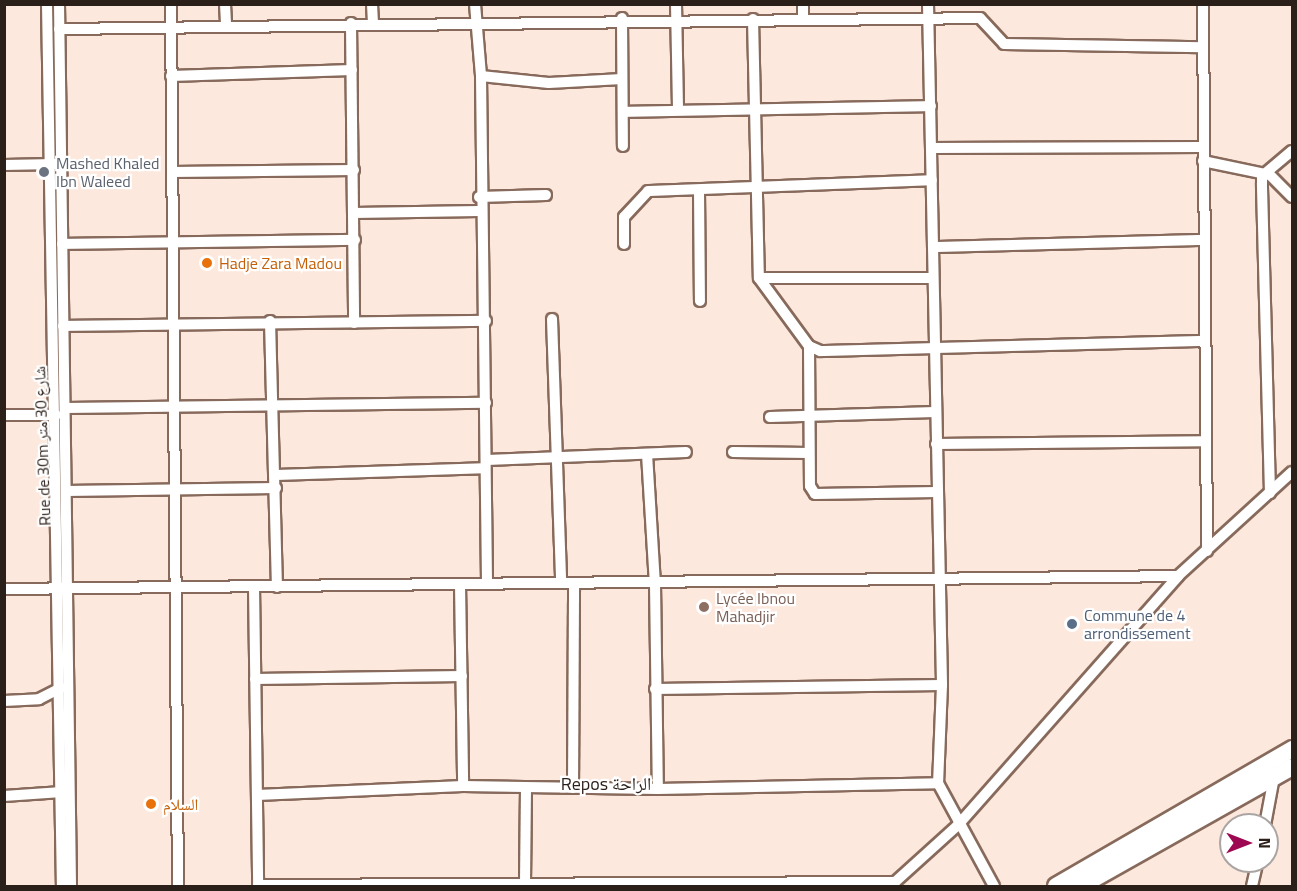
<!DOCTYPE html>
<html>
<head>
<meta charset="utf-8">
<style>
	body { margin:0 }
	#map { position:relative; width:1297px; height:891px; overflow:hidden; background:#fce8dd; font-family:"Titillium Web","Noto Naskh Arabic",sans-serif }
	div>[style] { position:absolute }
	.roads { filter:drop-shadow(2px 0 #876a5b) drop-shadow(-2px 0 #876a5b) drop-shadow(0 2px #876a5b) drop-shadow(0 -2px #876a5b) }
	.minor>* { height:10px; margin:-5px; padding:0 5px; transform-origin:5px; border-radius:5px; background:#fff }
	.highway>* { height:16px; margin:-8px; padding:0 8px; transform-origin:8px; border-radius:8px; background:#fff }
	.dots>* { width:16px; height:16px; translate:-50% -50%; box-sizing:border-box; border:3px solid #fff; border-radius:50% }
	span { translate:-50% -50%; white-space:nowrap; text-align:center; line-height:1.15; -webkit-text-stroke:4.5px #fff; paint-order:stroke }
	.worship-label { font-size:16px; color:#5b616d }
	.left { translate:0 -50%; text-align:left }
	.food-label { font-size:16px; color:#c56008 }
	.street-label { font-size:16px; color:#2b1f19 }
	.education-label { font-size:16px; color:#785e54 }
	.service-label { font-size:16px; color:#4e5e75 }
	.neighbourhood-label { font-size:18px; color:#2b1f19 }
	.frame { position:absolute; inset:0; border:6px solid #2b1f19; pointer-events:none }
	.north { position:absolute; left:1219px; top:813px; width:60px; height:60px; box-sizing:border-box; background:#fff; border:2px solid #aaa5a3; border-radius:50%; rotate:90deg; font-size:16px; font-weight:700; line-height:24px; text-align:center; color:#2b1f19 }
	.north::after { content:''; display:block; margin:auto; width:21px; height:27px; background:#9e0852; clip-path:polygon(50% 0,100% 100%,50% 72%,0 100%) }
</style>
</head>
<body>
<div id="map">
	<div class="roads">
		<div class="minor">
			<div style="left:47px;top:4px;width:882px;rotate:89.03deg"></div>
			<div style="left:59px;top:4px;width:882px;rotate:89.22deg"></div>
			<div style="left:171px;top:4px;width:882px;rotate:89.55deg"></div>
			<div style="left:225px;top:4px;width:22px;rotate:87deg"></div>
			<div style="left:372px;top:4px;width:19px;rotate:87deg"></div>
			<div style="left:475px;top:4px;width:72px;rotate:85.2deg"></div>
			<div style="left:481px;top:76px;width:508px;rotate:89.32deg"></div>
			<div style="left:676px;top:4px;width:106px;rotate:88.9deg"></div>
			<div style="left:803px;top:4px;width:14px;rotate:90deg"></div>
			<div style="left:928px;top:4px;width:681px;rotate:88.82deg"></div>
			<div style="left:942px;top:685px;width:98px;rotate:92.3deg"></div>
			<div style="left:1203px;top:4px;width:547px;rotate:89.58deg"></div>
			<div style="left:622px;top:18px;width:128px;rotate:89.6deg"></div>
			<div style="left:753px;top:19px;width:259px;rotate:88.7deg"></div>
			<div style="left:759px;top:278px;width:84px;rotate:53.7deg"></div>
			<div style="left:809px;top:346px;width:12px;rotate:24deg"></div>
			<div style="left:820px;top:351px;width:383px;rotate:-1.5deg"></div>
			<div style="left:351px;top:23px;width:300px;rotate:89.4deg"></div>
			<div style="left:59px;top:29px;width:921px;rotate:-0.68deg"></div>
			<div style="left:980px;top:18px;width:35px;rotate:47deg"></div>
			<div style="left:1004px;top:44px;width:199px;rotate:0.9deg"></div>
			<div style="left:171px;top:76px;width:181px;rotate:-1.9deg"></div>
			<div style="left:481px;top:76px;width:68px;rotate:5.9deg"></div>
			<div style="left:549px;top:83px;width:73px;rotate:-3.1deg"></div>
			<div style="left:623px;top:112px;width:308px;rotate:-1.1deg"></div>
			<div style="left:931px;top:148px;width:271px;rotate:-0.2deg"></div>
			<div style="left:1203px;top:161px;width:68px;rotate:11.8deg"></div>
			<div style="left:1270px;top:175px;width:31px;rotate:45deg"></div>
			<div style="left:4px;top:165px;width:51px;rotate:-1.1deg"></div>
			<div style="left:172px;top:172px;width:182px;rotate:-0.6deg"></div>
			<div style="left:699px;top:191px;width:110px;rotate:89.5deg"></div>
			<div style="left:479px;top:197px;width:67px;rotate:-1.7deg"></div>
			<div style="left:354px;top:213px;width:125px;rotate:-0.9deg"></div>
			<div style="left:62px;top:244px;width:293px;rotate:-0.8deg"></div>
			<div style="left:624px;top:244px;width:27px;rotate:-90deg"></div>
			<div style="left:624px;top:217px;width:35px;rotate:-47deg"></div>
			<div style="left:648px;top:191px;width:284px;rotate:-2.2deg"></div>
			<div style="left:933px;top:247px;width:270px;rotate:-1.5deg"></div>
			<div style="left:759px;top:278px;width:174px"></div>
			<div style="left:552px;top:319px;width:263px;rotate:88deg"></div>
			<div style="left:270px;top:321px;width:266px;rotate:88.5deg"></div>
			<div style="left:63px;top:326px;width:423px;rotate:-0.7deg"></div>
			<div style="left:809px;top:346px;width:140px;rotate:89.6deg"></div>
			<div style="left:810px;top:486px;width:9px;rotate:58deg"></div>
			<div style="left:815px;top:494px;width:122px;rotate:-0.9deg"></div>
			<div style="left:66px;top:408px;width:420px;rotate:-0.7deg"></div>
			<div style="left:4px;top:415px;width:52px"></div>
			<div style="left:770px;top:417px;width:165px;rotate:-1.7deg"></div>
			<div style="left:936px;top:444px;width:267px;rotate:-0.6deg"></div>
			<div style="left:733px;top:452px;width:76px;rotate:0.8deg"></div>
			<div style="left:647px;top:454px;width:130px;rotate:86.5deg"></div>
			<div style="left:655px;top:584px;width:205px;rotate:89.2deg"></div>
			<div style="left:487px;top:460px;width:199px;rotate:-2.3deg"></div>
			<div style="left:276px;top:475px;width:207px;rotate:-1.9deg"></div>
			<div style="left:66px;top:491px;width:210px;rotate:-0.8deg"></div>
			<div style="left:1270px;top:493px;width:310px;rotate:-91.5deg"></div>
			<div style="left:1262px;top:183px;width:7px;rotate:-90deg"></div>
			<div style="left:1262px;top:176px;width:39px;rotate:-40deg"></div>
			<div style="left:460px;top:584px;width:202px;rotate:89.1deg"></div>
			<div style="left:254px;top:587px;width:299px;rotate:89.2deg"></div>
			<div style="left:4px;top:589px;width:1174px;rotate:-0.63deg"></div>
			<div style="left:1178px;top:576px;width:154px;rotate:-42.4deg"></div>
			<div style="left:255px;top:679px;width:207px;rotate:-0.8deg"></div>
			<div style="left:655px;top:689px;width:287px;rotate:-0.8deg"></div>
			<div style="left:4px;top:701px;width:35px;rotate:-3deg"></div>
			<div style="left:39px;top:699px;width:25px;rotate:-27deg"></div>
			<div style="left:573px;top:788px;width:205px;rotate:-89.7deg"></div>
			<div style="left:257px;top:795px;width:206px;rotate:-2.5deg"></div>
			<div style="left:463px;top:786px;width:195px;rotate:0.9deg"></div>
			<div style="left:658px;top:789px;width:280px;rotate:-1.2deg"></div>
			<div style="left:938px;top:783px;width:117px;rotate:61.5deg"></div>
			<div style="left:4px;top:796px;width:58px;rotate:-3.9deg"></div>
			<div style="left:1265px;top:825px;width:49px;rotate:-79.4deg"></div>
			<div style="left:525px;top:883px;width:94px;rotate:-89.4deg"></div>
			<div style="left:258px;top:885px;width:637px;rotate:-0.27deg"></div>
			<div style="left:895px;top:882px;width:85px;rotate:-42.1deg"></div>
			<div style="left:958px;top:825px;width:332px;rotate:-48.5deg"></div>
			<div style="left:1252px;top:886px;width:26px;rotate:-77deg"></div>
		</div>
		<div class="highway">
			<div style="left:1056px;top:886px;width:273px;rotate:-30.1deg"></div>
			<div style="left:1081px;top:886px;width:242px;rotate:-29.4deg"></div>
		</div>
	</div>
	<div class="dots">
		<div style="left:44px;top:172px;background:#6b7280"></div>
		<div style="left:207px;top:263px;background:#e8710a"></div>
		<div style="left:704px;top:607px;background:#8d6e63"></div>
		<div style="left:1072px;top:624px;background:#5c6f8a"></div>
		<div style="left:151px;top:804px;background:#e8710a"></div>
	</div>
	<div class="worship-label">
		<span class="left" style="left:56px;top:172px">Mashed Khaled<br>Ibn Waleed</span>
	</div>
	<div class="food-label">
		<span class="left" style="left:219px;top:263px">Hadje Zara Madou</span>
		<span class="left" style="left:163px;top:804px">السلام</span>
	</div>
	<div class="street-label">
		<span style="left:42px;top:446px;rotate:-92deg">Rue de 30m شارع 30 متر</span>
	</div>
	<div class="education-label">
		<span class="left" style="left:716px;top:607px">Lycée Ibnou<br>Mahadjir</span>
	</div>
	<div class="service-label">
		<span class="left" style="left:1084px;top:624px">Commune de 4<br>arrondissement</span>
	</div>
	<div class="neighbourhood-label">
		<span style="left:606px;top:784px">Repos الراحة</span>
	</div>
	<div class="frame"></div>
	<div class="north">N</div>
</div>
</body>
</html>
